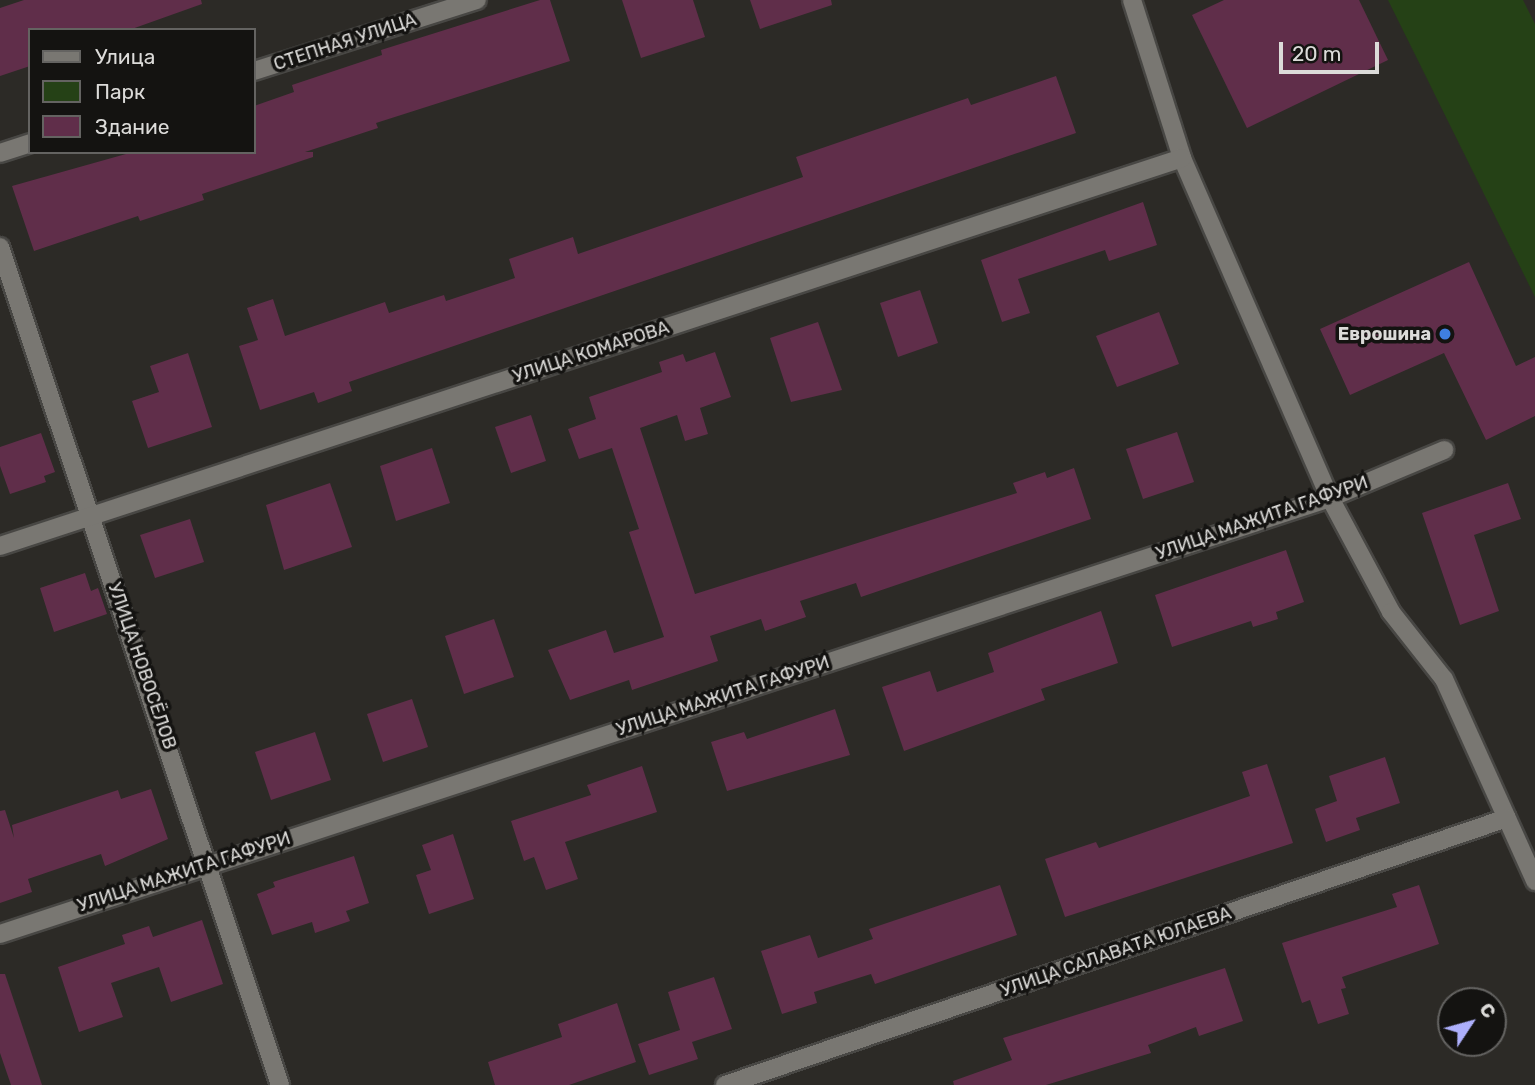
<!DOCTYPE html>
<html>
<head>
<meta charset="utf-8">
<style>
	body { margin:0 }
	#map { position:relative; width:1535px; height:1085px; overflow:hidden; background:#2c2a26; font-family:Rubik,sans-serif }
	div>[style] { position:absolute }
	.green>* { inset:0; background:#254116 }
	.building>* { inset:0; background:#602e4a }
	.roads { filter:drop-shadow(2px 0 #484744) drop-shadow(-2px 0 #484744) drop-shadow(0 2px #484744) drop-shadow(0 -2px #484744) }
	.minor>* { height:18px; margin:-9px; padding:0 9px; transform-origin:9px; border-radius:9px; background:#797772 }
	.dots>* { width:19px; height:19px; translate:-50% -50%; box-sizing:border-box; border:4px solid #141311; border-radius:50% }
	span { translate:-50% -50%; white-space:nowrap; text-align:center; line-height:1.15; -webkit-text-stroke:7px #141311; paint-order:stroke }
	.street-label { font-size:18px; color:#dcdbd9 }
	.poi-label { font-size:18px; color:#dcdbd9; font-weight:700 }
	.right { translate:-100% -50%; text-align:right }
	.legend { position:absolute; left:28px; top:28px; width:228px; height:126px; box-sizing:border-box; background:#141311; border:2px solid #646361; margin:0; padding:9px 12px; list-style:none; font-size:21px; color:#dcdbd9 }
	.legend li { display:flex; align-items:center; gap:14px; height:35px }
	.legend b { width:35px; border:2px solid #646361 }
	.north { position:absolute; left:1437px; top:987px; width:70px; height:70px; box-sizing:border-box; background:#141311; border:2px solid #646361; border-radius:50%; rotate:54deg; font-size:19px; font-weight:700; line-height:28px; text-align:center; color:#dcdbd9 }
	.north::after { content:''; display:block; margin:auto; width:24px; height:32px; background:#adaffb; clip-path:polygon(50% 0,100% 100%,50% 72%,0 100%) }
	.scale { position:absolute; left:1279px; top:42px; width:100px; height:32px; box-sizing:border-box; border:4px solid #dcdbd9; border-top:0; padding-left:9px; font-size:21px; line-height:24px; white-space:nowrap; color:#dcdbd9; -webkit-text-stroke:5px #141311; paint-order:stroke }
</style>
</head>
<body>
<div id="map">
	<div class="green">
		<div style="clip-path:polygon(1388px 0,1523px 0,1535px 24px,1535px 297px)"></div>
	</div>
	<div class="building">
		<div style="clip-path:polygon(24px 0,201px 0,202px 4px,129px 30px,30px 30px,30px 66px,0 76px,0 8px)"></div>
		<div style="clip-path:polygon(540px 0,550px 0,570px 61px,376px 123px,378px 128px,305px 152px,313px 152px,313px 157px,202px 194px,204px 200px,140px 221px,138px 216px,34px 251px,12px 186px,133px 152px,254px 152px,254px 106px,294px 92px,292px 85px,382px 55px,381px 50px)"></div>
		<div style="clip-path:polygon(622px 0,693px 0,705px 37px,641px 58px)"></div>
		<div style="clip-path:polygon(750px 0,831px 0,832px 5px,760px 29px)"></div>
		<div style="clip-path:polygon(1224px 0,1359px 0,1388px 60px,1247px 128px,1192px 15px)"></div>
		<div style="clip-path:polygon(1056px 76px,1076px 133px,349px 382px,352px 391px,318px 403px,314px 392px,260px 410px,239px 346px,258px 340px,247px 308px,273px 299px,285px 336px,385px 302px,389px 313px,444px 295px,446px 301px,515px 278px,509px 259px,573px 237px,578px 254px,803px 177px,796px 157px,968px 98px,971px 105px)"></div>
		<div style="clip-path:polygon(1143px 202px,1157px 245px,1109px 261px,1105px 250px,1018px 279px,1030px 313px,1002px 322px,981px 260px)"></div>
		<div style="clip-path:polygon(1469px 262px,1516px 366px,1535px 357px,1535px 416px,1486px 440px,1444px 353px,1350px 395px,1320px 329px)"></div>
		<div style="clip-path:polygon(920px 290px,938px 343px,898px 357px,880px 303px)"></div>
		<div style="clip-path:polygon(1159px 312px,1179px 364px,1117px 387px,1096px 336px)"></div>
		<div style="clip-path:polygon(818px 322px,842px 390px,791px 402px,770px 338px)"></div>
		<div style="clip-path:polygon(715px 352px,731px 397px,700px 408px,708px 434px,685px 441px,677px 415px,640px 428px,695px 594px,1017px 493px,1013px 483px,1045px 472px,1047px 478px,1074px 468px,1091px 519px,861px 597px,856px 583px,800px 601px,806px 617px,765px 631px,761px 619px,710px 636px,718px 661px,632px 690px,629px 680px,570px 700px,548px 650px,606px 630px,614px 653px,664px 637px,629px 532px,639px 529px,612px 448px,579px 459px,568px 429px,596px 419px,589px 397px,662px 372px,659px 362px,683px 354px,686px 362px)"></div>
		<div style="clip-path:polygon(188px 353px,212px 427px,148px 448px,132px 401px,159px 392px,150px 366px)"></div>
		<div style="clip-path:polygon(531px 415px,546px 461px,511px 473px,495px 427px)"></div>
		<div style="clip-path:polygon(1177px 432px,1194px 482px,1143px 499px,1126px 449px)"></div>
		<div style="clip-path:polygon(41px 433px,55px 472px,44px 476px,46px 482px,10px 494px,0 466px,0 447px)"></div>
		<div style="clip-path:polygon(432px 448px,450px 503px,396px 521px,380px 466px)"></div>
		<div style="clip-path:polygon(330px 483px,352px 547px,284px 570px,266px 505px)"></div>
		<div style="clip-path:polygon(1508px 483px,1521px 519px,1474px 535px,1499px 611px,1460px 625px,1422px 513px)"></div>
		<div style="clip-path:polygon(190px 519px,204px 562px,155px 578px,140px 535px)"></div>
		<div style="clip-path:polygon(1286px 550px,1304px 602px,1276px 612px,1278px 619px,1253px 627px,1251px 621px,1172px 647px,1155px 595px)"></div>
		<div style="clip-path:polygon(85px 573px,91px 591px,98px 588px,107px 614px,54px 632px,40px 588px)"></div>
		<div style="clip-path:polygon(1101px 611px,1118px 663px,1041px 689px,1045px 700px,904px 751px,882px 687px,930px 671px,937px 692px,994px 672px,988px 653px)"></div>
		<div style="clip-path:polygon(494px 619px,514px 677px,464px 694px,445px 636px)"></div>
		<div style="clip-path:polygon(412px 699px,428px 747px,383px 762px,367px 714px)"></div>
		<div style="clip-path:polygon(835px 709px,850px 755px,727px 791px,711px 742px,744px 732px,747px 739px)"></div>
		<div style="clip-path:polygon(315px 732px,331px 780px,271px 800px,255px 752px)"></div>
		<div style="clip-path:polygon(1385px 757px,1400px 803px,1356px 818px,1360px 830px,1326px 842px,1315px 809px,1337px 801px,1329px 776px)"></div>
		<div style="clip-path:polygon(1267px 764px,1293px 843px,1065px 917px,1045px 859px,1096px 842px,1099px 848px,1250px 796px,1242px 772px)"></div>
		<div style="clip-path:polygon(642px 766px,657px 812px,565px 842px,578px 879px,546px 890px,534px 857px,524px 861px,511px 821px,591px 795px,587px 785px)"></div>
		<div style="clip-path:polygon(151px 789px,168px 839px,105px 866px,101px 854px,28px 879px,32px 892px,0 903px,0 811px,5px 810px,14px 838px,12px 825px,118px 790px,121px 799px)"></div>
		<div style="clip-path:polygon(453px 834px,474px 899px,429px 914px,416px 875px,431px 870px,422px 845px)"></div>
		<div style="clip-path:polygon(354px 856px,369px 903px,346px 911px,350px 921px,315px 933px,312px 922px,272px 935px,257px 894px,275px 887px,273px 882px)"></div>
		<div style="clip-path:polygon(1000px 885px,1017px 935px,875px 984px,871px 974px,814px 992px,817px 1003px,782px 1014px,761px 951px,810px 935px,818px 958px,873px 939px,869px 929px)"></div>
		<div style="clip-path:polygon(1419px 885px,1439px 944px,1342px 977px,1346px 988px,1341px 989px,1349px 1014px,1318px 1024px,1310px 1000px,1302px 1003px,1282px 943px,1397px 907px,1392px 894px)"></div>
		<div style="clip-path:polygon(202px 920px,223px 984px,171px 1002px,159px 967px,111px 983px,123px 1017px,79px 1032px,58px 967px,125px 944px,122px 935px,149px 926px,153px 937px)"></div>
		<div style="clip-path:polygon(1225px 968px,1243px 1021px,1199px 1036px,1196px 1027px,1148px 1045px,1151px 1053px,1046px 1085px,954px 1085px,953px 1081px,1012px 1060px,1003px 1038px)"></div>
		<div style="clip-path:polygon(0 974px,5px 974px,42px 1085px,11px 1085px,0 1053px)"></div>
		<div style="clip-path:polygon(714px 977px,732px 1029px,692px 1042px,698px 1059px,649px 1075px,638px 1044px,680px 1030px,668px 992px)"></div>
		<div style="clip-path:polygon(617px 1003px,636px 1062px,569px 1085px,495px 1085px,488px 1062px,562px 1037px,558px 1024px)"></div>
	</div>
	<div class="roads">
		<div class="minor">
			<div style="left:1132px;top:0;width:166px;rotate:72.4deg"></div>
			<div style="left:1182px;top:158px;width:371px;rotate:66.5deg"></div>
			<div style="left:1330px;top:498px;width:129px;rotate:61.8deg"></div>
			<div style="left:1391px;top:612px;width:85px;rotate:51.7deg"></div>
			<div style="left:1444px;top:679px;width:222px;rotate:65.7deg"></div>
			<div style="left:254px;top:71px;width:234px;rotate:-17.7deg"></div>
			<div style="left:0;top:153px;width:32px;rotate:-18deg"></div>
			<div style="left:0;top:247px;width:884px;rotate:71.52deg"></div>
			<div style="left:0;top:546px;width:1244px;rotate:-18.17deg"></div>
			<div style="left:0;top:934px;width:1400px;rotate:-18.15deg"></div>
			<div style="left:1330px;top:498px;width:124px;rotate:-22.8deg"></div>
			<div style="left:725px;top:1085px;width:826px;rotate:-18.85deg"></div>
		</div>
	</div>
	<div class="dots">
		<div style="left:1445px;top:334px;background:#3f7fe0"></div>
	</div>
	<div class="street-label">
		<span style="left:345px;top:42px;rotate:-18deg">СТЕПНАЯ УЛИЦА</span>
		<span style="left:591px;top:352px;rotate:-18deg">УЛИЦА КОМАРОВА</span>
		<span style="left:1262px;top:518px;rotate:-19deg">УЛИЦА МАЖИТА ГАФУРИ</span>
		<span style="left:142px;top:666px;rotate:71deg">УЛИЦА НОВОСЁЛОВ</span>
		<span style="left:723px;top:696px;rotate:-18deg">УЛИЦА МАЖИТА ГАФУРИ</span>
		<span style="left:184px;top:872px;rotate:-18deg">УЛИЦА МАЖИТА ГАФУРИ</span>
		<span style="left:1116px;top:952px;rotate:-19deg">УЛИЦА САЛАВАТА ЮЛАЕВА</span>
	</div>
	<div class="poi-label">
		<span class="right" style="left:1431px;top:334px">Еврошина</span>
	</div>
	<ul class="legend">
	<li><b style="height:9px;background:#797772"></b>Улица</li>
	<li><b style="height:19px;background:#254116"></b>Парк</li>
	<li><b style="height:19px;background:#602e4a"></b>Здание</li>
	</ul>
	<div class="north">С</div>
	<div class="scale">20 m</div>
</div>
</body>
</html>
